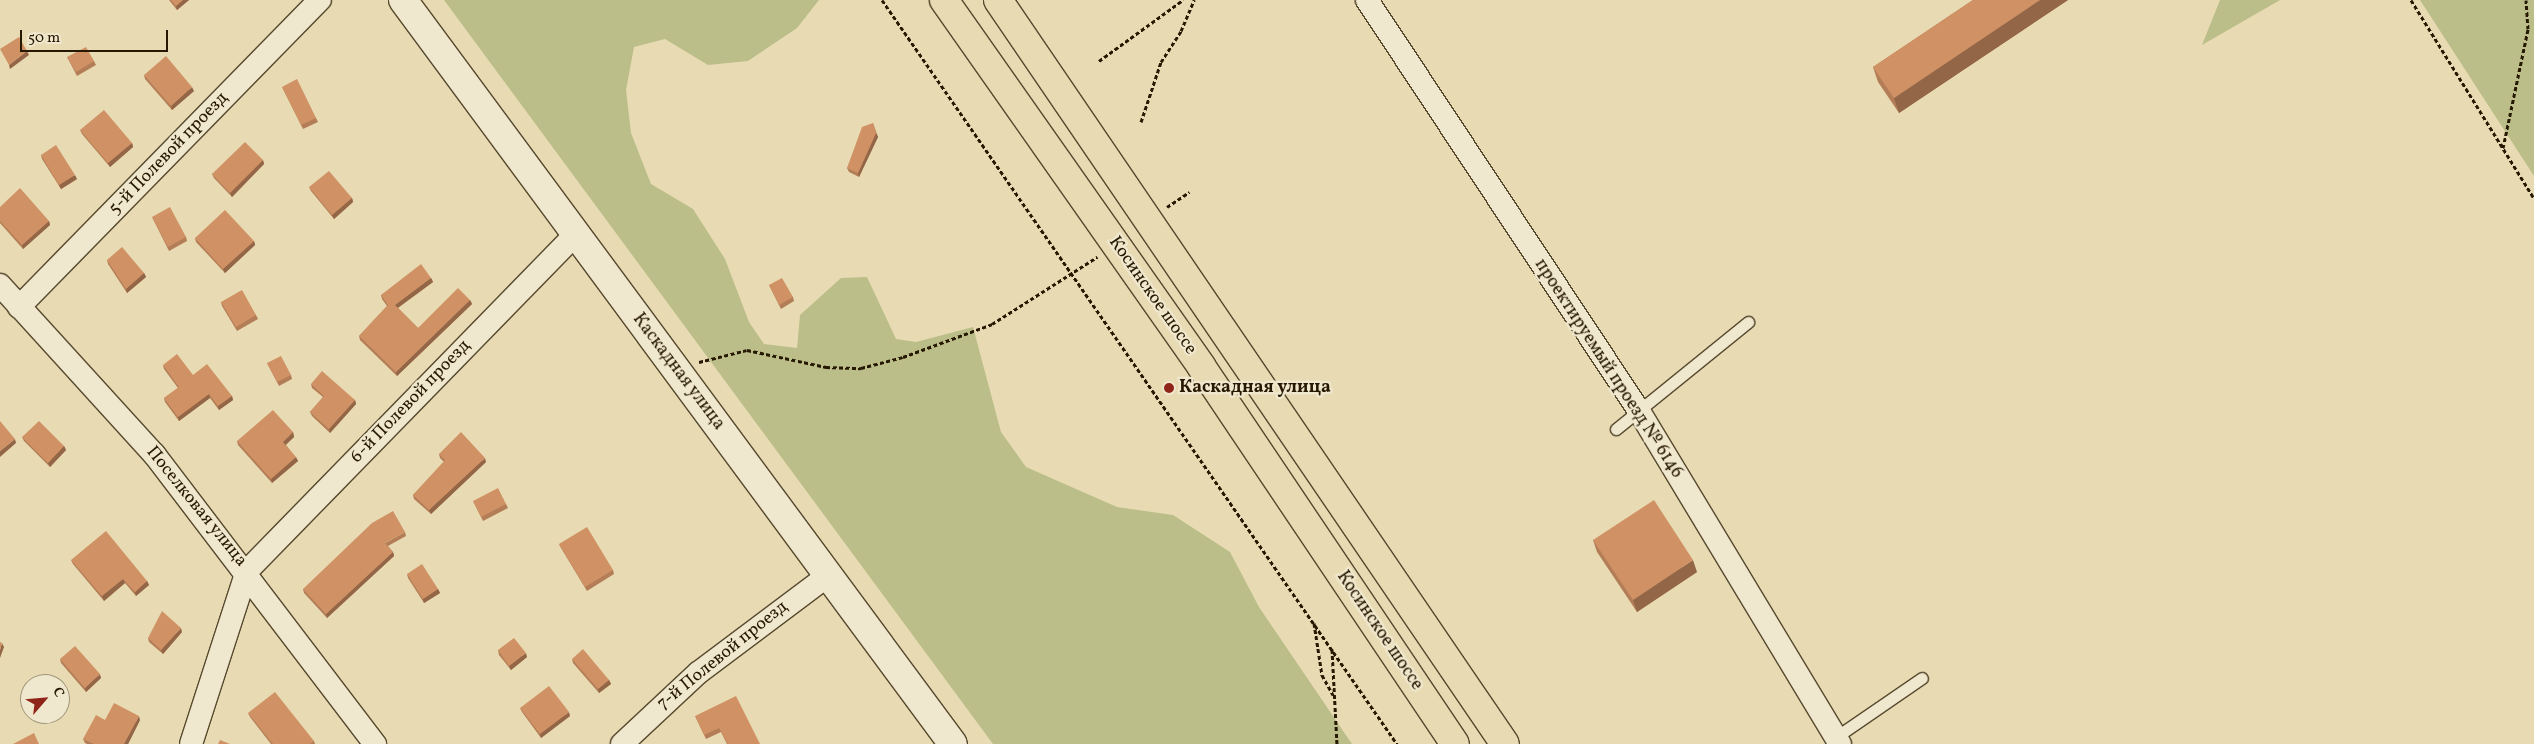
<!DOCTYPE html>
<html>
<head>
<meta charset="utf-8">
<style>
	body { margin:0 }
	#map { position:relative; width:2534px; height:744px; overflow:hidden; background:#e8dbb3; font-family:Vollkorn,serif }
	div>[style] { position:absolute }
	.green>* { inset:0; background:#bbbe89 }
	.path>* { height:3px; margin-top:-1.5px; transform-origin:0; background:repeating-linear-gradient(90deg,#271801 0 4px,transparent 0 6.5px) }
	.roads { filter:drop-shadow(1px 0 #57492e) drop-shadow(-1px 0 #57492e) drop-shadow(0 1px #57492e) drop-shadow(0 -1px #57492e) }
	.lane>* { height:11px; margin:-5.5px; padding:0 5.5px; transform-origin:5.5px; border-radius:5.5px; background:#f0e8ce }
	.street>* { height:22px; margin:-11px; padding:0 11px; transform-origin:11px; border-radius:11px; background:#f0e8ce }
	.secondary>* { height:28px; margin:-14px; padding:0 14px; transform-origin:14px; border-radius:14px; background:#f0e8ce }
	.highway>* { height:28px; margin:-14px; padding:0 14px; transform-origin:14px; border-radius:14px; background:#e8dbb3 }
	.wall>* { inset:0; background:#b37e57 }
	.shaded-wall>* { inset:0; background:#926647 }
	.building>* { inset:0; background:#d09265 }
	.dots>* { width:14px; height:14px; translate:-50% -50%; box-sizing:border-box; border:2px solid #f0e8ce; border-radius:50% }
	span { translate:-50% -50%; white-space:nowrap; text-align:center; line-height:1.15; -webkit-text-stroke:4.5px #f0e8ce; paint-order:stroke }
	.street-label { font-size:18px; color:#271801 }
	.poi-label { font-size:18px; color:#271801; font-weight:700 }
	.left { translate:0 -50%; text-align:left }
	.north { position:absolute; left:20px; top:674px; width:50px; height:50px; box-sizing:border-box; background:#f0e8ce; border:1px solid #a0957c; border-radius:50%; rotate:63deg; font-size:14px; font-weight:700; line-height:20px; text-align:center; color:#271801 }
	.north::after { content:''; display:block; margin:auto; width:18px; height:22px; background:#8f2418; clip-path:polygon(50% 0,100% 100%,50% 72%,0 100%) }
	.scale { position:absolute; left:20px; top:30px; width:148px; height:22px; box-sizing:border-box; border:2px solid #271801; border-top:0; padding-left:6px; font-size:15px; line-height:18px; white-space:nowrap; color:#271801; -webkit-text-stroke:4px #f0e8ce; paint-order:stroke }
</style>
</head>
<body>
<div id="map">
	<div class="green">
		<div style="clip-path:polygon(444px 0,819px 0,797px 28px,748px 61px,708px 65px,665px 39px,634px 47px,626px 90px,631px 133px,651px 184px,693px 209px,725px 259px,749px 322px,764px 344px,797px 348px,800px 315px,841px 278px,867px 277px,896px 339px,916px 342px,973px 327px,1001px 432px,1026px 467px,1117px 507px,1173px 515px,1230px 552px,1259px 607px,1352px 744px,993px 744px)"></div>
		<div style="clip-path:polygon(2220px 0,2280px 0,2202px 45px)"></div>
		<div style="clip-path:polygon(2420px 0,2534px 0,2534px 176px)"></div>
	</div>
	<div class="path">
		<div style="left:882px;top:0;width:905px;rotate:55.31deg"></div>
		<div style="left:2411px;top:0;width:233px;rotate:58.2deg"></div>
		<div style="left:1099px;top:61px;width:104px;rotate:-36deg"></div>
		<div style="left:1141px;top:122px;width:63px;rotate:-71.6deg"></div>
		<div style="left:1161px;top:62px;width:37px;rotate:-57deg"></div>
		<div style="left:1181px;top:31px;width:34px;rotate:-67deg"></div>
		<div style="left:2503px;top:148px;width:122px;rotate:-78.1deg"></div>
		<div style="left:2528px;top:29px;width:29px;rotate:-94deg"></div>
		<div style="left:1167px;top:207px;width:27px;rotate:-34deg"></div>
		<div style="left:699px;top:362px;width:49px;rotate:-14deg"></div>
		<div style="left:747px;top:350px;width:81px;rotate:12.1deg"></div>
		<div style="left:826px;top:367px;width:35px;rotate:2deg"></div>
		<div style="left:861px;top:368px;width:43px;rotate:-14.7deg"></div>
		<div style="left:903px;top:357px;width:95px;rotate:-20.3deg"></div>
		<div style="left:992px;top:324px;width:125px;rotate:-32.5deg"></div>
		<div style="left:1314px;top:623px;width:53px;rotate:81.3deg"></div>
		<div style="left:1322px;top:675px;width:23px;rotate:61deg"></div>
		<div style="left:1332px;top:649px;width:95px;rotate:87deg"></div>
	</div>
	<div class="roads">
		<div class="lane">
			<div style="left:1616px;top:429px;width:170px;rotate:-39deg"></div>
			<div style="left:1836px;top:737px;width:104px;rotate:-34.5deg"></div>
		</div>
		<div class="street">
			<div style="left:1367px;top:0;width:493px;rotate:56.5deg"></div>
			<div style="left:1639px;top:411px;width:389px;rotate:58.9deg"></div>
			<div style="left:0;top:285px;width:229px;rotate:47.7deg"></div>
			<div style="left:154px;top:454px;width:365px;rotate:52.7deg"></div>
			<div style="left:19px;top:307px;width:430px;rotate:-45.6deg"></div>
			<div style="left:191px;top:744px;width:182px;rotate:-72.1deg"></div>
			<div style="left:247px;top:571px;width:471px;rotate:-45.7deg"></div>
			<div style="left:622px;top:744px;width:104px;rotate:-43.1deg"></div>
			<div style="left:698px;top:673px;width:165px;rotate:-36.9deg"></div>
		</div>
		<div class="secondary">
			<div style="left:403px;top:0;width:925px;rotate:53.53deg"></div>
		</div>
		<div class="highway">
			<div style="left:944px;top:0;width:447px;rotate:54.9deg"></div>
			<div style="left:1201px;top:366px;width:455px;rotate:56.1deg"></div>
			<div style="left:998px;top:0;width:900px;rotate:55.73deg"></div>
		</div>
	</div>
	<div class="wall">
		<div style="clip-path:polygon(169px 0,189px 0,177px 10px)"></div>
		<div style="clip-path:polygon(1973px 0,2068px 0,1899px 113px,1878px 82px,1873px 67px)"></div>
		<div style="clip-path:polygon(67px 57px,94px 61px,96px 65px,77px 76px)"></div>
		<div style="clip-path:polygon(144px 75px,194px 91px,172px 110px,145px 79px)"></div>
		<div style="clip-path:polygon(282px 87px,316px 118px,318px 122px,303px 129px)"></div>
		<div style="clip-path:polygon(873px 123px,878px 137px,859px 177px,849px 172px,847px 168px)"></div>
		<div style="clip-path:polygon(80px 130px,132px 143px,133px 147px,110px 167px,82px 134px)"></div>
		<div style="clip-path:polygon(41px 155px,77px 179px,61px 189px,42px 159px)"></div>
		<div style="clip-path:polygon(263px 160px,264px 164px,232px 197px,214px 178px,212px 174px)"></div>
		<div style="clip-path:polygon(309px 187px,352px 198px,353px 202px,334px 219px,311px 191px)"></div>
		<div style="clip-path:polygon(0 207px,49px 221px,50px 225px,23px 249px,0 223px)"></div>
		<div style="clip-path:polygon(152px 217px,186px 237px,187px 241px,169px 251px)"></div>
		<div style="clip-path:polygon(195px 238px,254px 241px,255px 245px,225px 273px,196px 242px)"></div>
		<div style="clip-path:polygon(107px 260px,144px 273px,146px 277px,127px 293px,108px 264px)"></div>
		<div style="clip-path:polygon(431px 278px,433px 282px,398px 308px,418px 328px,470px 300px,472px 304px,397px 376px,360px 340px,359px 336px,387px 306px,382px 299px,381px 295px)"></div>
		<div style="clip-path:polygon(769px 285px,793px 297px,794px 301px,781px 309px)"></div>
		<div style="clip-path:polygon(221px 302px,256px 315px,258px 319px,237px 331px,222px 306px)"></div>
		<div style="clip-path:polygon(267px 363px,291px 375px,292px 379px,279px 386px)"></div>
		<div style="clip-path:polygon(163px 365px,193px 375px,232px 396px,233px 400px,219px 410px,210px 398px,179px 421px,165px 402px,164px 398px,178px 388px,164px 369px)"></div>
		<div style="clip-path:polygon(311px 384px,355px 400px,356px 404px,330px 433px,312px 416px,310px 412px,323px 397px,312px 388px)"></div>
		<div style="clip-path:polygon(293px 432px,294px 437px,286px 445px,298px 461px,272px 483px,238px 445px,237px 441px)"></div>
		<div style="clip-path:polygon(22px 437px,64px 446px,66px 450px,50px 467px,24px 441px)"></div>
		<div style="clip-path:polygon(439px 454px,486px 462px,431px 514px,414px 499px,413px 495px,444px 462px,440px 458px)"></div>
		<div style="clip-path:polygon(473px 501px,506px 504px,508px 508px,483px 521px)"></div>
		<div style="clip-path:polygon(405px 532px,406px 536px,388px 546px,393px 552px,394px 556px,327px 618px,304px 593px,303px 589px)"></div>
		<div style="clip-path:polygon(1593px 540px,1697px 572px,1637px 612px,1597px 552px)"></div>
		<div style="clip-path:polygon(559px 544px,613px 570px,614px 574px,587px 591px,561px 548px)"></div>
		<div style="clip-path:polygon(71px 560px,147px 581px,149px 585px,136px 596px,125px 583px,104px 601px,73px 564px)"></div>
		<div style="clip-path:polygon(407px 574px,438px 589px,440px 593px,424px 603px,408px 578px)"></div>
		<div style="clip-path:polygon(182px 632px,163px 654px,149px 642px,148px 638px)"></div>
		<div style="clip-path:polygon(498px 650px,527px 657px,511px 670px,499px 655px)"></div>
		<div style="clip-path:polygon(60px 659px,101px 678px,86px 692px,61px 663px)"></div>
		<div style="clip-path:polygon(572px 659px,609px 680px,611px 684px,599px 693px,573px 663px)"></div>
		<div style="clip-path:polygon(520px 708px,570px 716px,541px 738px,522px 712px)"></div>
		<div style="clip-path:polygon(248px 713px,314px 741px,315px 744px,271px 744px,250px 717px)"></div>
		<div style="clip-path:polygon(695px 716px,760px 744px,727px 744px,721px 732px,706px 739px)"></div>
		<div style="clip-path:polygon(140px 720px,128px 744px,87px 744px,85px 743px,83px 739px)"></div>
	</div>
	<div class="shaded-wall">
		<div style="clip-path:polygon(183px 0,189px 0,177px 10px,176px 6px)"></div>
		<div style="clip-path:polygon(2040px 0,2068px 0,1899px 113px,1894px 98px)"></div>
		<div style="clip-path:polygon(27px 51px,29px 55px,10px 69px,9px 65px)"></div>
		<div style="clip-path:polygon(192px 87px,194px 91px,172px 110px,171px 106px)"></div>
		<div style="clip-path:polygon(876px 133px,878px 137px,859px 177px,858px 173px)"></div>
		<div style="clip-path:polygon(132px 143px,133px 147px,110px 167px,108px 163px)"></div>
		<div style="clip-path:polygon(263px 160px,264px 164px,232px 197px,230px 193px)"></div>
		<div style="clip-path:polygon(75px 175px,77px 179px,61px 189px,59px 185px)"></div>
		<div style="clip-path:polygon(352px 198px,353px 202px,334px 219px,332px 215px)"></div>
		<div style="clip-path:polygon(49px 221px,50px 225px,23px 249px,22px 245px)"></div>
		<div style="clip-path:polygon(254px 241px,255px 245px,225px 273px,223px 269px)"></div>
		<div style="clip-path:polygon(144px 273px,146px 277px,127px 293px,126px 289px)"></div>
		<div style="clip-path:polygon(431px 278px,433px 282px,396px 309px,395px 305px)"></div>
		<div style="clip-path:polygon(470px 300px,472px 304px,397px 376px,396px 372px)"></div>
		<div style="clip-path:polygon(209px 394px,210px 398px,179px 421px,178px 417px)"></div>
		<div style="clip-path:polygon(232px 396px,233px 400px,219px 410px,218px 406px)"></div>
		<div style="clip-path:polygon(355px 400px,356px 404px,330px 433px,329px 429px)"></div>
		<div style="clip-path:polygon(293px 432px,294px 437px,284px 446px,283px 442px)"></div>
		<div style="clip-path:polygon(15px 439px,16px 443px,0 457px,0 451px)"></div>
		<div style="clip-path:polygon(64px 446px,66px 450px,50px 467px,48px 463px)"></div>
		<div style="clip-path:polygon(296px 457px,298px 461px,272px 483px,271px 479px)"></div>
		<div style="clip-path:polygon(485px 458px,486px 462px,431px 514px,429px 510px)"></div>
		<div style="clip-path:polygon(393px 552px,394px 556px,327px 618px,326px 614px)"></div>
		<div style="clip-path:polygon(1693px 560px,1697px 572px,1637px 612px,1633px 600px)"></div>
		<div style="clip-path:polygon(123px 579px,125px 583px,104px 601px,102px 596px)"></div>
		<div style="clip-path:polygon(147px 581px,149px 585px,136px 596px,135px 592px)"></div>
		<div style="clip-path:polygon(438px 589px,440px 593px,424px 603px,423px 599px)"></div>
		<div style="clip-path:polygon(181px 628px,182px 632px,163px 654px,161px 650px)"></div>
		<div style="clip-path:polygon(2px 643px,4px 647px,0 658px,0 650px)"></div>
		<div style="clip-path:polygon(526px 653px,527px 657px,511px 670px,509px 666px)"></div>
		<div style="clip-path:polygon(100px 674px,101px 678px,86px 692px,85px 688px)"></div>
		<div style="clip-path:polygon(609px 680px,611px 684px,599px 693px,598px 689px)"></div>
		<div style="clip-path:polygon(569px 712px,570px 716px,541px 738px,540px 734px)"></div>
		<div style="clip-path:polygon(139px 716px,140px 720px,128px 744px,124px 744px)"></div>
	</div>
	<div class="building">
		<div style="clip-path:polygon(171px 0,183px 0,176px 6px)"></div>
		<div style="clip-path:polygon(1973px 0,2040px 0,1894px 98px,1873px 67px)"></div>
		<div style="clip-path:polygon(19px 37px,27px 51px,9px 65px,0 49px)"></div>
		<div style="clip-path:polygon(86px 47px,94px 61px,76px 72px,67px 57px)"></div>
		<div style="clip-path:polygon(166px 56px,192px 87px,171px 106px,144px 75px)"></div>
		<div style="clip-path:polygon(297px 79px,316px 118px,301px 125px,282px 87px)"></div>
		<div style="clip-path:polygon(104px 110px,132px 143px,108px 163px,80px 130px)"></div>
		<div style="clip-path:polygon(873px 123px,876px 133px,858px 173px,847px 168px,862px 127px)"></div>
		<div style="clip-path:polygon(245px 142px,263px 160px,230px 193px,212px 174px)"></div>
		<div style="clip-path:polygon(56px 145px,75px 175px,59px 185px,41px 155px)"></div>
		<div style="clip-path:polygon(329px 171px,352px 198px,332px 215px,309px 187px)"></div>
		<div style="clip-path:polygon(20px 188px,49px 221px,22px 245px,0 221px,0 207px)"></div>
		<div style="clip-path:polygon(170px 207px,186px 237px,168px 247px,152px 217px)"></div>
		<div style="clip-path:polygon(225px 210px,254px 241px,223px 269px,195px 238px)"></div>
		<div style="clip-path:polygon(122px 247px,144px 273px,126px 289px,107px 260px)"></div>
		<div style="clip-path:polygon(421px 264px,431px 278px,395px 305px,418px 328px,458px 288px,470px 300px,396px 372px,359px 336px,388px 305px,381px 295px)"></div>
		<div style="clip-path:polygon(782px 278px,793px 297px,779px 305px,769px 285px)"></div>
		<div style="clip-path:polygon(242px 290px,256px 315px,236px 327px,221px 302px)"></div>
		<div style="clip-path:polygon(177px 354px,193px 375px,207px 364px,232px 396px,218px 406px,209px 394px,178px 417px,164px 398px,179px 387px,163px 365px)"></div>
		<div style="clip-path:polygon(281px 356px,291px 375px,277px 382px,267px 363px)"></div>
		<div style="clip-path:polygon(322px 371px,355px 400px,329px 429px,310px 412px,324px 396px,311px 384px)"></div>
		<div style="clip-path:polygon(273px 410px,293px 432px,283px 442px,296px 457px,271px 479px,237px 441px)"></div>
		<div style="clip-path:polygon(0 421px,15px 439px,0 451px)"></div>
		<div style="clip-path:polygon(39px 421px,64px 446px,48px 463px,22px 437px)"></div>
		<div style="clip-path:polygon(461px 432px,485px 458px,429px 510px,413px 495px,445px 460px,439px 454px)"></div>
		<div style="clip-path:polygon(498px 488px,506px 504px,481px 517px,473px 501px)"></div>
		<div style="clip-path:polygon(1654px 500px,1693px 560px,1633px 600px,1593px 540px)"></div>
		<div style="clip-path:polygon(393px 511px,405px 532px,385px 543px,393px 552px,326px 614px,303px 589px,372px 523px)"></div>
		<div style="clip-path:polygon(587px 527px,613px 570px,585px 587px,559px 544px)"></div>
		<div style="clip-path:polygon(106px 531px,147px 581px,135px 592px,123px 579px,102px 596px,71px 560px)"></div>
		<div style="clip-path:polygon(422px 564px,438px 589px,423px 599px,407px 574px)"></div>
		<div style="clip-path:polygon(162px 611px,181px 628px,161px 650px,148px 638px)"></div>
		<div style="clip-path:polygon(514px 638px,526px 653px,509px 666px,498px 650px)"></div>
		<div style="clip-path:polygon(0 642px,2px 643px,0 650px)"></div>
		<div style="clip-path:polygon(75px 646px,100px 674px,85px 688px,60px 659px)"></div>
		<div style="clip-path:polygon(583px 649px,609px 680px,598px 689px,572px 659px)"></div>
		<div style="clip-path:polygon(549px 686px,569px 712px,540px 734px,520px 708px)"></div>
		<div style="clip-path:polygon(275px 692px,314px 741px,310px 744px,273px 744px,248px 713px)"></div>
		<div style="clip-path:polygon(736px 696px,760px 744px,728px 744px,719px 728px,704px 735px,695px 716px)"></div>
		<div style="clip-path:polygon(114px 703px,139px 716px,124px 744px,94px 744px,83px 739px,96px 715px,105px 720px)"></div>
		<div style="clip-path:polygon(34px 733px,39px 744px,13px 744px)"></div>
		<div style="clip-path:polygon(220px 740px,230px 744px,218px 744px)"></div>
	</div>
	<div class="dots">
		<div style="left:1169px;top:388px;background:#8f2418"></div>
	</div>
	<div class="street-label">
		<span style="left:169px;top:154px;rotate:-46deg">5-й Полевой проезд</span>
		<span style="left:1152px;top:296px;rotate:55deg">Косинское шоссе</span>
		<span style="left:1608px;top:369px;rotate:57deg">проектируемый проезд № 6146</span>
		<span style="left:678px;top:372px;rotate:53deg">Каскадная улица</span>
		<span style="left:411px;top:402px;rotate:-46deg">6-й Полевой проезд</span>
		<span style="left:196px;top:507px;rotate:51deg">Поселковая улица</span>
		<span style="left:1379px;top:631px;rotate:56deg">Косинское шоссе</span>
		<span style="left:723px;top:656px;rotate:-39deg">7-й Полевой проезд</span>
	</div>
	<div class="poi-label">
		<span class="left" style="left:1179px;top:388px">Каскадная улица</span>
	</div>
	<div class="north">С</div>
	<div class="scale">50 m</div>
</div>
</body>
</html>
